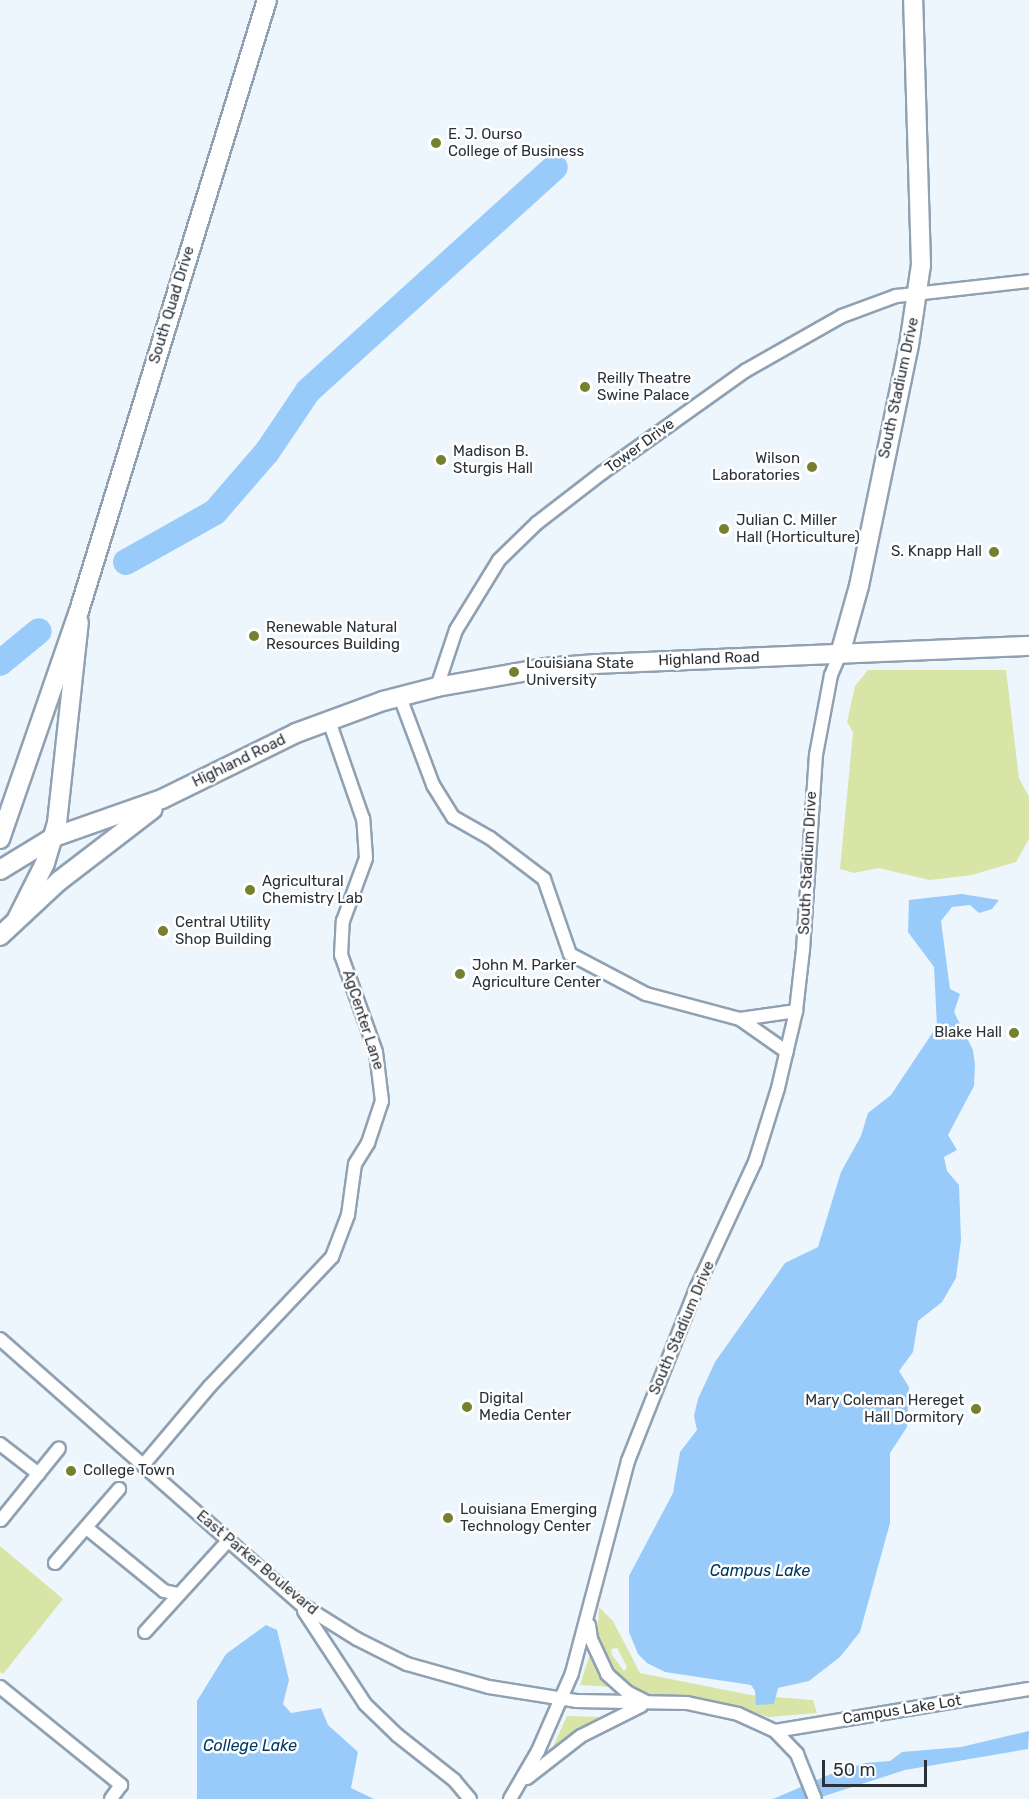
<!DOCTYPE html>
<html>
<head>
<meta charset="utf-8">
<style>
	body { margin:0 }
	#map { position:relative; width:1029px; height:1799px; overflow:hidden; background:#eef6fd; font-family:Rubik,sans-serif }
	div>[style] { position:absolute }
	.green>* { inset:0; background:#d9e4a7 }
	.water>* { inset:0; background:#98cbfa }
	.river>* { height:26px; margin:-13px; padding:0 13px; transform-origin:13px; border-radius:13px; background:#98cbfa }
	.roads { filter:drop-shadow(2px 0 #8fa1b2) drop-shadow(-2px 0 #8fa1b2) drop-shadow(0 2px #8fa1b2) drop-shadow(0 -2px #8fa1b2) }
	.street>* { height:12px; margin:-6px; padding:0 6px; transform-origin:6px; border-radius:6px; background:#fff }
	.secondary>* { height:18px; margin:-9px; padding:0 9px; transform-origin:9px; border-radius:9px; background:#fff }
	.dots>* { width:16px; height:16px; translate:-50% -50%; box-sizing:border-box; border:3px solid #fff; border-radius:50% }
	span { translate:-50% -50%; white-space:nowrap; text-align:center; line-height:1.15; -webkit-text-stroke:5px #fff; paint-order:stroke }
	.poi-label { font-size:15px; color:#2a3138 }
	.left { translate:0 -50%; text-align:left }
	.right { translate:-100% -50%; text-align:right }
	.street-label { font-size:15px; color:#2a3138 }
	.water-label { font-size:16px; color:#003b66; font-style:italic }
	.scale { position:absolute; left:822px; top:1760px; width:105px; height:27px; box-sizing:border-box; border:3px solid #2a3138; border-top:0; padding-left:8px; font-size:18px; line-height:21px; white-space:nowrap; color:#2a3138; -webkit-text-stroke:4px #fff; paint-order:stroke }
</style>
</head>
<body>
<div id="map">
	<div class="green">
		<div style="clip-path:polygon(868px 670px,1006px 670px,1019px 778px,1029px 797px,1029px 839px,1016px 862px,972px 875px,930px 880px,878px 868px,854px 873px,840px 869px,853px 732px,847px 722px,855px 686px)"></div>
		<div style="clip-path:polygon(0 1546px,63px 1599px,3px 1674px,0 1672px)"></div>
		<div style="clip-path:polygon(evenodd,599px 1607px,613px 1621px,640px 1673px,756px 1696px,756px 1704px,774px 1704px,775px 1697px,813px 1700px,817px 1713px,769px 1717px,707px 1699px,647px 1694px,630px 1688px,613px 1675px,597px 1641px,599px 1607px,617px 1648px,627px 1667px,624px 1671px,612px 1655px,611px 1649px,617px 1648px)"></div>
		<div style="clip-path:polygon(590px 1654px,599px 1672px,612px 1687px,580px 1685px)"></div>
		<div style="clip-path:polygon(567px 1716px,600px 1717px,551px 1751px)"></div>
	</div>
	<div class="water">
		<div style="clip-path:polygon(962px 894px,999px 900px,992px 909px,979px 913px,970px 905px,952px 907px,941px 921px,950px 989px,960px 994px,954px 1012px,973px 1050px,975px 1065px,974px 1086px,948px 1135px,957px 1150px,944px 1157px,947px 1171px,959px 1185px,961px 1240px,956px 1278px,942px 1302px,918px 1321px,913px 1352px,899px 1371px,909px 1387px,907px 1427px,890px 1453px,890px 1523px,860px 1632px,840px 1657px,809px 1681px,778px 1688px,774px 1704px,756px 1705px,755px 1691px,751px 1685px,665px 1672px,647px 1663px,638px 1654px,629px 1632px,629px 1576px,673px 1493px,680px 1452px,697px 1430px,694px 1416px,698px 1399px,715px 1362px,785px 1263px,818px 1247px,841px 1172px,861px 1136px,868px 1113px,891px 1095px,937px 1026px,934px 967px,908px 932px,909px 900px)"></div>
		<div style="clip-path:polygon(266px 1625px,277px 1630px,289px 1680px,283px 1704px,291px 1713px,321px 1708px,328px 1725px,358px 1752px,351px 1788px,374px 1799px,197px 1799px,197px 1701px,226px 1654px)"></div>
		<div style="clip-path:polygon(1029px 1731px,1028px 1749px,905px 1770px,815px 1799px,773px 1799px,831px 1774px,865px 1763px,890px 1761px,902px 1752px,961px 1747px)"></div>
	</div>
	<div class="river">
		<div style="left:126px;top:562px;width:102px;rotate:-29.3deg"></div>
		<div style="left:215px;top:512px;width:79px;rotate:-49.1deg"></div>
		<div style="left:267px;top:452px;width:73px;rotate:-56.1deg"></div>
		<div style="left:308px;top:391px;width:333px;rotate:-42.2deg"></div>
		<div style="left:0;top:663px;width:50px;rotate:-39.4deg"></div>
	</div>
	<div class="roads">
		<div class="street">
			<div style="left:437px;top:687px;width:60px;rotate:-71.6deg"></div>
			<div style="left:456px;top:630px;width:82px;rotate:-58.4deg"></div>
			<div style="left:499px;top:560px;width:53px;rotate:-44.2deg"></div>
			<div style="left:537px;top:523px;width:82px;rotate:-37.6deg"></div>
			<div style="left:602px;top:473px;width:176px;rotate:-35.5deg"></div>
			<div style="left:745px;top:371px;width:112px;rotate:-29.6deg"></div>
			<div style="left:842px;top:316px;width:58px;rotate:-20.3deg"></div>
			<div style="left:896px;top:296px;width:134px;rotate:-6.4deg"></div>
			<div style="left:400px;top:697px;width:94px;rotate:69.4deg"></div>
			<div style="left:433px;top:785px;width:38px;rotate:58deg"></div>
			<div style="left:453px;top:817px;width:43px;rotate:29.6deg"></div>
			<div style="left:490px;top:838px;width:68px;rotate:37.2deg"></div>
			<div style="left:544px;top:879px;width:79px;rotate:70.9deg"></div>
			<div style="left:570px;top:954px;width:86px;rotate:27.8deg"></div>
			<div style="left:646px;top:994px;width:97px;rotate:14.9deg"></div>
			<div style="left:740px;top:1019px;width:57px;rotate:-8.1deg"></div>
			<div style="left:740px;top:1019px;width:57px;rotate:35.1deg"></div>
			<div style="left:0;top:1339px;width:401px;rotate:41.4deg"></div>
			<div style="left:301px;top:1604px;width:66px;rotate:32deg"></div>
			<div style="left:357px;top:1639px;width:56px;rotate:26.6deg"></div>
			<div style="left:407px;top:1664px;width:85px;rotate:15.7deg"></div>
			<div style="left:489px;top:1687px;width:88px;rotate:9.1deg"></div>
			<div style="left:576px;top:1701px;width:111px;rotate:1deg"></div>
			<div style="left:687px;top:1703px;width:52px;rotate:12.2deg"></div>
			<div style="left:738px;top:1714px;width:41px;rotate:24.7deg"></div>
			<div style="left:775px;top:1731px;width:32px;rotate:46deg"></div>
			<div style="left:797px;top:1754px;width:48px;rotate:68.2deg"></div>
			<div style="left:0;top:1444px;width:49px;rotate:37.6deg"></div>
			<div style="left:144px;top:1464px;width:102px;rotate:-49.8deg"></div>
			<div style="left:210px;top:1386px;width:178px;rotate:-46.6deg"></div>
			<div style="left:332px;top:1257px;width:45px;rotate:-69.1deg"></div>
			<div style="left:348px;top:1215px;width:51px;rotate:-82.2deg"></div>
			<div style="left:355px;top:1164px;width:25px;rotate:-58deg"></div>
			<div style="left:368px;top:1143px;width:44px;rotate:-71.6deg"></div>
			<div style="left:382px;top:1101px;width:49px;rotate:-97deg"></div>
			<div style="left:376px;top:1052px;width:103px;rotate:-109.8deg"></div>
			<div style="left:341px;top:955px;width:34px;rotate:-87deg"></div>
			<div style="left:343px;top:921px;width:67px;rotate:-69.9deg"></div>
			<div style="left:366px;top:858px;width:39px;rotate:-94deg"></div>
			<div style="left:363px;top:819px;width:104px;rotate:-109.1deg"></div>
			<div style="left:1px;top:1520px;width:92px;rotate:-51.1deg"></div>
			<div style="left:88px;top:1529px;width:98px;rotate:39.2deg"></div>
			<div style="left:164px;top:1591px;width:13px;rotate:13deg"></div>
			<div style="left:55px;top:1563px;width:98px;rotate:-49.1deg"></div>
			<div style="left:304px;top:1611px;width:111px;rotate:56.7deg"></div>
			<div style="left:365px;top:1704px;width:45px;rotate:44.1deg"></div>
			<div style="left:397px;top:1735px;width:73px;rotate:38.3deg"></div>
			<div style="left:454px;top:1780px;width:25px;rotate:50deg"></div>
			<div style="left:589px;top:1625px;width:14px;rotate:82deg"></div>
			<div style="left:591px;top:1639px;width:38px;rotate:65deg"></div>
			<div style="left:607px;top:1674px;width:27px;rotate:42deg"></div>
			<div style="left:627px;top:1692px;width:20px;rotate:27deg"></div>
			<div style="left:145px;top:1632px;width:122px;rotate:-47.7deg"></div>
			<div style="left:0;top:1687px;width:156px;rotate:39deg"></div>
			<div style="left:121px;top:1785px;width:17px;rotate:126deg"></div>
			<div style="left:775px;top:1731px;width:257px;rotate:-9.4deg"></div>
			<div style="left:527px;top:1778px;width:68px;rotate:-37.9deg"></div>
			<div style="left:581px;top:1736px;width:67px;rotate:-26.6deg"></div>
			<div style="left:510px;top:1799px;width:56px;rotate:-59.7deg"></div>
			<div style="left:538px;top:1751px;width:85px;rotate:-66.4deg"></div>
			<div style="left:572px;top:1673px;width:219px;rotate:-75.2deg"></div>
			<div style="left:628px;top:1461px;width:187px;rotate:-68.4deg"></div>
			<div style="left:697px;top:1287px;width:138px;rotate:-65.1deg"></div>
			<div style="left:755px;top:1162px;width:77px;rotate:-72.7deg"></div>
			<div style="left:778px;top:1088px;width:79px;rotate:-76.8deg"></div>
			<div style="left:796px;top:1011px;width:61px;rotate:-83.5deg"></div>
			<div style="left:803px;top:950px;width:195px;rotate:-86.2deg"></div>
			<div style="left:816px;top:755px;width:81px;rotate:-79.4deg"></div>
			<div style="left:831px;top:675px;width:23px;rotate:-67deg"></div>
		</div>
		<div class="secondary">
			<div style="left:840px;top:654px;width:71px;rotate:-74.4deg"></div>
			<div style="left:859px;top:586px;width:246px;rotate:-78.3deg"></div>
			<div style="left:909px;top:345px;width:81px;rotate:-81.5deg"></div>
			<div style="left:921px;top:265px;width:265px;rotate:-91.7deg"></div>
			<div style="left:0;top:839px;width:241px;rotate:-70.9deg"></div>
			<div style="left:79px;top:611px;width:639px;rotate:-72.9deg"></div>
			<div style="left:0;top:870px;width:63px;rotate:-31.4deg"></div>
			<div style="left:54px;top:837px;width:114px;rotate:-19.4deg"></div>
			<div style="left:162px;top:799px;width:149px;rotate:-26.2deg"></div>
			<div style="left:296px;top:733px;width:93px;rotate:-20.2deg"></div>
			<div style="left:383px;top:701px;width:56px;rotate:-14.5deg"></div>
			<div style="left:437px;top:687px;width:110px;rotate:-10deg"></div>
			<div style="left:545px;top:668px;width:51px;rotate:-4.5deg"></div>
			<div style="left:596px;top:664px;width:433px;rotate:-2.4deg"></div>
			<div style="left:17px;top:919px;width:63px;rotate:-63.4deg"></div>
			<div style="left:45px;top:863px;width:42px;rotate:-73.3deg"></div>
			<div style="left:57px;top:823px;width:202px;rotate:-83.8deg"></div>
			<div style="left:0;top:936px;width:81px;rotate:-43deg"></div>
			<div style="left:59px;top:881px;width:118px;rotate:-37.5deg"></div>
		</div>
	</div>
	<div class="dots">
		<div style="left:436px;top:143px;background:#75812e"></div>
		<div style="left:585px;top:387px;background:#75812e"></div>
		<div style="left:441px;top:460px;background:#75812e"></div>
		<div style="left:812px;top:467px;background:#75812e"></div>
		<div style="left:724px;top:529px;background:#75812e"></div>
		<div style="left:994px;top:552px;background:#75812e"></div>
		<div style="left:254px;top:636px;background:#75812e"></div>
		<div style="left:514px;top:672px;background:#75812e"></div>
		<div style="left:250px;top:890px;background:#75812e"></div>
		<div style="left:163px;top:931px;background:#75812e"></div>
		<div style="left:460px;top:974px;background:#75812e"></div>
		<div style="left:1014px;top:1033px;background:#75812e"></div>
		<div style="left:467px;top:1407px;background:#75812e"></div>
		<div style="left:976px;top:1409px;background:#75812e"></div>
		<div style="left:71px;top:1471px;background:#75812e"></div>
		<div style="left:448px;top:1518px;background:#75812e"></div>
	</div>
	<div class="poi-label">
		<span class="left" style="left:448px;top:143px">E. J. Ourso<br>College of Business</span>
		<span class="left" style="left:597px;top:387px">Reilly Theatre<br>Swine Palace</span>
		<span class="left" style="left:453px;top:460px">Madison B.<br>Sturgis Hall</span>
		<span class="right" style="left:800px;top:467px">Wilson<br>Laboratories</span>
		<span class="left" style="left:736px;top:529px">Julian C. Miller<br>Hall (Horticulture)</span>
		<span class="right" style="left:982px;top:552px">S. Knapp Hall</span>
		<span class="left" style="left:266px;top:636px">Renewable Natural<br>Resources Building</span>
		<span class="left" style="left:526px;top:672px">Louisiana State<br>University</span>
		<span class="left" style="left:262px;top:890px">Agricultural<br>Chemistry Lab</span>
		<span class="left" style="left:175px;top:931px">Central Utility<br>Shop Building</span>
		<span class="left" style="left:472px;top:974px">John M. Parker<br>Agriculture Center</span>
		<span class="right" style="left:1002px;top:1033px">Blake Hall</span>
		<span class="left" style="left:479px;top:1407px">Digital<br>Media Center</span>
		<span class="right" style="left:964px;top:1409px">Mary Coleman Hereget<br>Hall Dormitory</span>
		<span class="left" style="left:83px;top:1471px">College Town</span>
		<span class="left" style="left:460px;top:1518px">Louisiana Emerging<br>Technology Center</span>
	</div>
	<div class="street-label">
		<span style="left:172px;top:305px;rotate:-73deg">South Quad Drive</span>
		<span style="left:899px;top:388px;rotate:-78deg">South Stadium Drive</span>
		<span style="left:640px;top:446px;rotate:-36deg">Tower Drive</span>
		<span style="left:709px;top:659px;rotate:-2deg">Highland Road</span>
		<span style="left:239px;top:761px;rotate:-26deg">Highland Road</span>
		<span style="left:808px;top:863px;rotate:-87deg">South Stadium Drive</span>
		<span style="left:363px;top:1020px;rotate:72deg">AgCenter Lane</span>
		<span style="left:682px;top:1328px;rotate:-67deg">South Stadium Drive</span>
		<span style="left:257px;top:1563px;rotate:40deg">East Parker Boulevard</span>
		<span style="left:902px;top:1710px;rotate:-9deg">Campus Lake Lot</span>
	</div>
	<div class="water-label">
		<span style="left:760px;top:1571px">Campus Lake</span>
		<span style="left:250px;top:1746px">College Lake</span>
	</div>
	<div class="scale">50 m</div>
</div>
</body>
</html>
